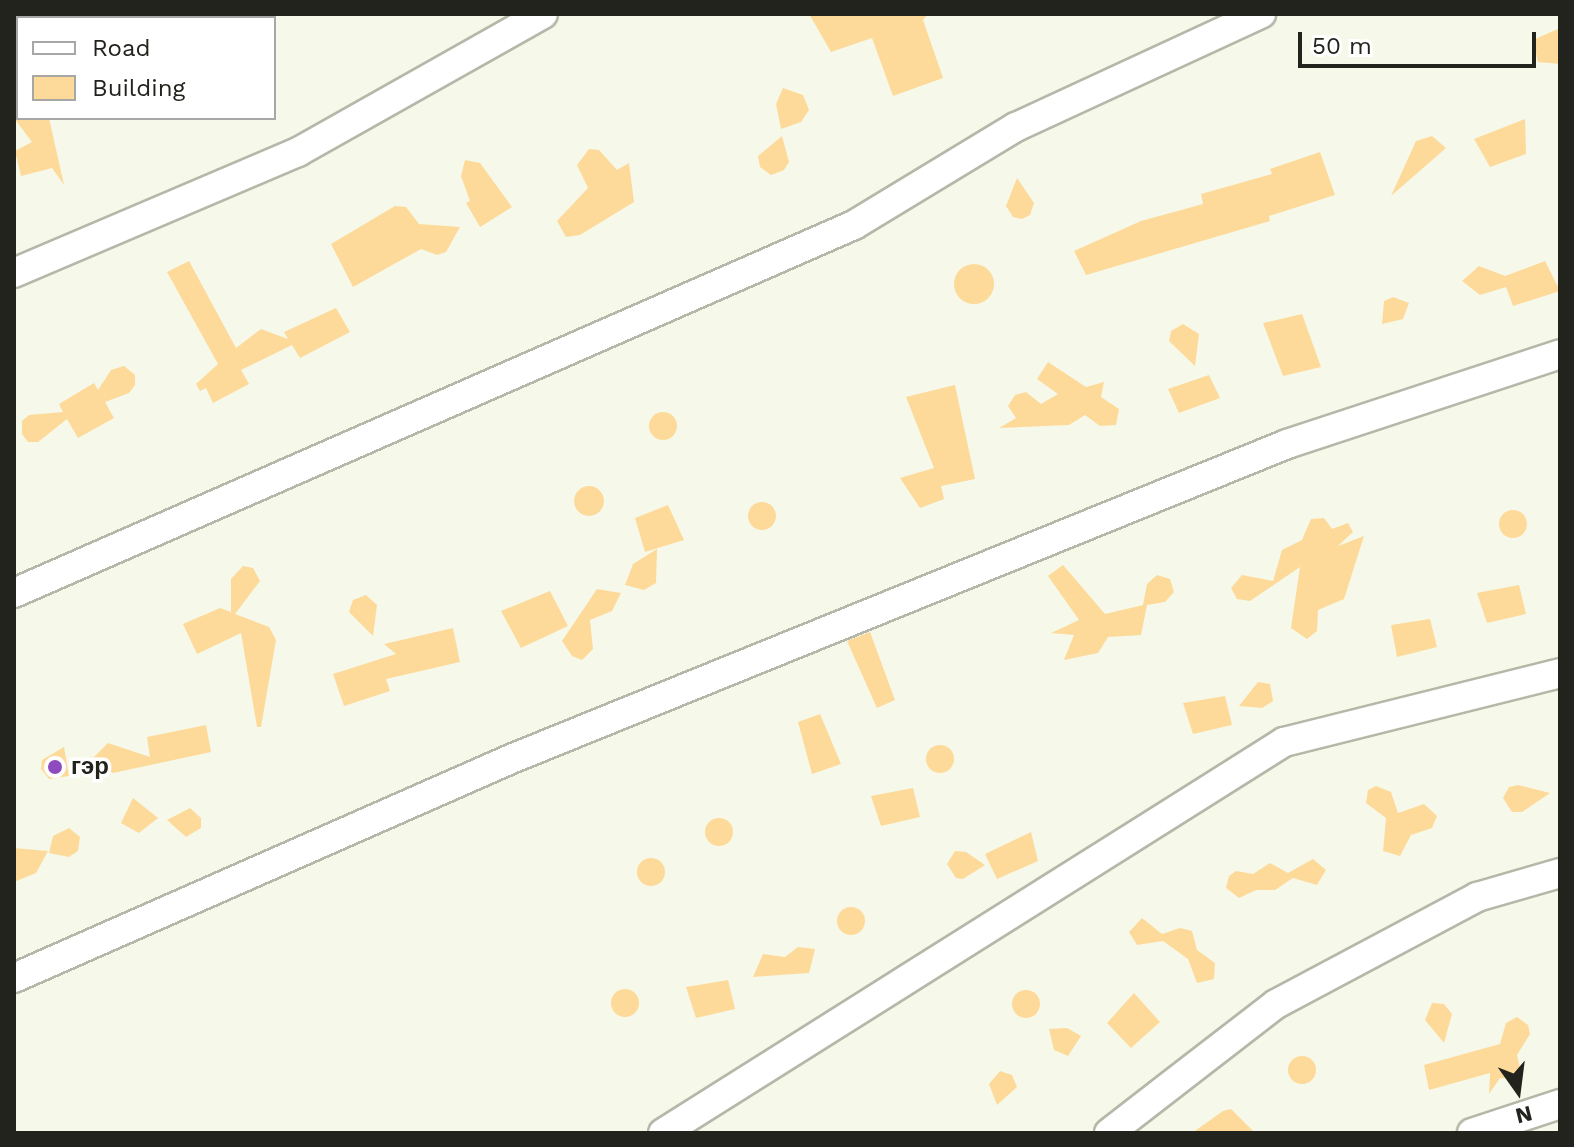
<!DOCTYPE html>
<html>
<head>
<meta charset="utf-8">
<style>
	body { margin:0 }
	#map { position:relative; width:1574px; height:1147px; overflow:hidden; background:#f6f9e9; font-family:"Work Sans",sans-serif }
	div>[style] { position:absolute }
	.building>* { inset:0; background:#fdda9a }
	.round { border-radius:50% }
	.roads { filter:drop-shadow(2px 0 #b5b8a8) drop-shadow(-2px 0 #b5b8a8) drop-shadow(0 2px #b5b8a8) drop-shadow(0 -2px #b5b8a8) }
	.minor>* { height:28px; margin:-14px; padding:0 14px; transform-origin:14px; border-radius:14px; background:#fff }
	.dots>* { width:22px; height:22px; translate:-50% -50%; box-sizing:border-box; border:4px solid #fff; border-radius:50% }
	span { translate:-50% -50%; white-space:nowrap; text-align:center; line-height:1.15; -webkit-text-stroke:7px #fff; paint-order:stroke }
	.poi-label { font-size:24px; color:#22231d; font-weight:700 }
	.left { translate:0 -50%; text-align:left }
	.frame { position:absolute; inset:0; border:16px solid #22231d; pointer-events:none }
	.legend { position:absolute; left:16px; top:16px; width:260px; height:104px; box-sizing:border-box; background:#fff; border:2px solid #a7a7a5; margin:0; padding:10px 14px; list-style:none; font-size:24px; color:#22231d }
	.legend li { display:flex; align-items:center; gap:16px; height:40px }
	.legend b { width:40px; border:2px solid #a7a7a5 }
	.north { position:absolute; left:1478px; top:1051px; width:80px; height:80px; -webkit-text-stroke:6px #fff; paint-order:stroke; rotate:166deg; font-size:22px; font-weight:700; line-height:32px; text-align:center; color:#22231d }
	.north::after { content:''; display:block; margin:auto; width:28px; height:36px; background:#22231d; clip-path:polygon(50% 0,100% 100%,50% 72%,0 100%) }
	.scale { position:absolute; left:1298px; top:32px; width:238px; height:36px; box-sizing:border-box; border:4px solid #22231d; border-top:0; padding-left:10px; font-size:24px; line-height:28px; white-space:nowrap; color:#22231d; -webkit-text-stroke:6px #fff; paint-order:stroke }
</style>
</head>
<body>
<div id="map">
	<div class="building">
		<div style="clip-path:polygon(809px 14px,928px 14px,923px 20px,943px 78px,893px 96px,872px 38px,831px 52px)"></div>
		<div style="clip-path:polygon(1560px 28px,1560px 64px,1538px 62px,1533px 40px)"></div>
		<div style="clip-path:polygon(783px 88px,803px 95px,809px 110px,801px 122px,781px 129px,776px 104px)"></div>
		<div style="clip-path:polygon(14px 118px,49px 118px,64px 185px,52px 168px,21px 176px,15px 151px,32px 142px)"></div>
		<div style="clip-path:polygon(1525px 119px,1526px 154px,1490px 167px,1474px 139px)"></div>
		<div style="clip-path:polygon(782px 136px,789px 162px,784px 170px,771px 175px,760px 167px,758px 156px)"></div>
		<div style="clip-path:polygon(1432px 136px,1446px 148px,1391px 196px,1416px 141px)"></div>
		<div style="clip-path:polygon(589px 149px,599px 150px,617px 170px,629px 163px,634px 202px,580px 235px,566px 237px,557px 221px,588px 188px,577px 165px)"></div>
		<div style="clip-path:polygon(1320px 152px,1335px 195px,1269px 216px,1270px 221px,1086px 275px,1074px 251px,1141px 221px,1203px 204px,1201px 194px,1272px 174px,1270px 169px)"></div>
		<div style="clip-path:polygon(465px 160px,480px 163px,512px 207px,480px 227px,466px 203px,470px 201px,461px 176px)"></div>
		<div style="clip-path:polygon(1017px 178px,1034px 203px,1030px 215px,1022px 219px,1013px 217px,1006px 206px)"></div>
		<div style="clip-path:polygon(395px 206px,406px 207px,419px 224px,460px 227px,446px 252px,437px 255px,421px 249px,353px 287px,331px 244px)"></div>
		<div style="clip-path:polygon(189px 261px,236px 348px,261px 329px,288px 339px,284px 332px,336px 308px,350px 332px,300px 358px,292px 345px,241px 370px,249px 384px,213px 403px,206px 388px,200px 391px,196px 384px,218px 364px,167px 272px)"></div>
		<div style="clip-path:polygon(1545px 261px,1560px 291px,1513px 306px,1506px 287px,1480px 295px,1462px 281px,1479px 266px,1505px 276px)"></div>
		<div class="round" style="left:954px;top:264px;width:40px;height:40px"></div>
		<div style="clip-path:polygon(1393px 297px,1409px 303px,1403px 319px,1382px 324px,1384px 301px)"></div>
		<div style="clip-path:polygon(1302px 314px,1321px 367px,1283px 376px,1263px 323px)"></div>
		<div style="clip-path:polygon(1183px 324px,1199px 334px,1195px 366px,1169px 341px,1171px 331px)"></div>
		<div style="clip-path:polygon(1048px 362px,1086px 387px,1104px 382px,1101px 397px,1119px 409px,1116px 425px,1100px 426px,1085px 415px,1069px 425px,999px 428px,1016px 418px,1008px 406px,1015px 395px,1026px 392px,1041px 404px,1058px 394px,1037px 379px)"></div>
		<div style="clip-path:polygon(124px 366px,135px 375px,135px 385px,129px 393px,105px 402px,114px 418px,78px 438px,67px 419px,38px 442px,28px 442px,22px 434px,22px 421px,29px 415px,63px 412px,59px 404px,94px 383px,98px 390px,111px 370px)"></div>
		<div style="clip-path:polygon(1209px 375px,1220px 398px,1179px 413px,1168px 389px)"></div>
		<div style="clip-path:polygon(955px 385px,975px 479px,941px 486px,944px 499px,920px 508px,900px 478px,934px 468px,906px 397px)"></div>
		<div class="round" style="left:649px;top:412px;width:28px;height:28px"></div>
		<div class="round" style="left:574px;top:486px;width:30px;height:30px"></div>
		<div class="round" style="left:748px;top:502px;width:28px;height:28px"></div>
		<div style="clip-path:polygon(668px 505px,684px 540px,645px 552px,635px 518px)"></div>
		<div class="round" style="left:1499px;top:510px;width:28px;height:28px"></div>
		<div style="clip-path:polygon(1324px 518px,1332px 529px,1348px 523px,1353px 532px,1338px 546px,1364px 536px,1344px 599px,1318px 610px,1317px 631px,1307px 639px,1291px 628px,1300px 567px,1250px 601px,1237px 599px,1231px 588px,1242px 575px,1273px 581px,1282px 550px,1302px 540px,1311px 519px)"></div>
		<div style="clip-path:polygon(657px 549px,656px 583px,644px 590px,625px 585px,633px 564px)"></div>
		<div style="clip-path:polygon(1063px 565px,1105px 614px,1143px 605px,1147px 584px,1157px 575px,1170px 579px,1174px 592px,1165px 602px,1147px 605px,1141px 635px,1108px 637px,1098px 653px,1064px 660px,1074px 635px,1051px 633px,1079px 620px,1048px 576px)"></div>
		<div style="clip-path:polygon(243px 566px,253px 568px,260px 581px,235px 614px,269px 627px,276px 640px,261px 727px,257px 727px,241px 633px,197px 654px,183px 624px,220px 608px,231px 612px,231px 579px)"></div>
		<div style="clip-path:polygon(1519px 585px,1526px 614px,1487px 623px,1477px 593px)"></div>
		<div style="clip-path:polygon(597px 589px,621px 593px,612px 611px,590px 620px,593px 649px,582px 660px,572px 656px,562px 641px)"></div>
		<div style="clip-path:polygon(550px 591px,568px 626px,521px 648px,501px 611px)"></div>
		<div style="clip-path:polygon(366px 595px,377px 605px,373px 636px,349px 612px,353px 600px)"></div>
		<div style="clip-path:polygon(1430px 619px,1437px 647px,1397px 657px,1391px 625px)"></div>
		<div style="clip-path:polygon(453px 628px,460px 662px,386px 679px,390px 691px,344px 706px,333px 674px,396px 654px,384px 644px)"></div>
		<div style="clip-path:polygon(870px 632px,895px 700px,877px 708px,847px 641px)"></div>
		<div style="clip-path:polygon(1258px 682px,1270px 684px,1273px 701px,1262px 708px,1239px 706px)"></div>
		<div style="clip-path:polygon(1225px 696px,1232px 725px,1193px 734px,1183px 703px)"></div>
		<div style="clip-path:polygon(820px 714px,841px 764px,812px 774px,798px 722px)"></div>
		<div style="clip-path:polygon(206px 725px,211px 752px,113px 773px,90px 761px,108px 743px,150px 757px,147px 737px)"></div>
		<div class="round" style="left:926px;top:745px;width:28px;height:28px"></div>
		<div style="clip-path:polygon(64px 747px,69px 776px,49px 779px,41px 769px,42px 760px)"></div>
		<div style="clip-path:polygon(1518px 785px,1550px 793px,1522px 812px,1512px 812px,1503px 798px,1509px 787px)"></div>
		<div style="clip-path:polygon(1376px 786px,1391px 792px,1398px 813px,1424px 804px,1437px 816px,1432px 828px,1411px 835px,1400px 856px,1383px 851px,1386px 818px,1366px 803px,1368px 790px)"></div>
		<div style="clip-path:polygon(913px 788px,920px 817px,881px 826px,871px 796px)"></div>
		<div style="clip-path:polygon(133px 798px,158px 818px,139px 833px,121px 823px)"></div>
		<div style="clip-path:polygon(190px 808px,201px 818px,201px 828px,186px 837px,167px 820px)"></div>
		<div class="round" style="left:705px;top:818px;width:28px;height:28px"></div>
		<div style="clip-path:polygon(69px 828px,80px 837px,78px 851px,69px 857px,49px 853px,53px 836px)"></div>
		<div style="clip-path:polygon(1031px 832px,1038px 861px,997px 879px,985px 854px)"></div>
		<div style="clip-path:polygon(14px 848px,48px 851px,36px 873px,14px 882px)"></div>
		<div style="clip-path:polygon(955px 851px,966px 852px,985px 865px,963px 879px,956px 878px,947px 864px)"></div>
		<div class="round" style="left:637px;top:858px;width:28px;height:28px"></div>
		<div style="clip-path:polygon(1313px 859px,1326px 870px,1317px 885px,1293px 878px,1275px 890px,1256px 890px,1239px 898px,1226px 888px,1229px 876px,1236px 871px,1253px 874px,1270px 863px,1288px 873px)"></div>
		<div class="round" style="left:837px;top:907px;width:28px;height:28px"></div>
		<div style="clip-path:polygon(1142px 918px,1162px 934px,1180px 928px,1192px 931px,1197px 950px,1215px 963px,1214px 979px,1197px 983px,1188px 959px,1163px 941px,1137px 945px,1129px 932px)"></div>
		<div style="clip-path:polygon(798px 947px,815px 949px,809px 973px,753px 977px,763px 954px,785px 957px)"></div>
		<div style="clip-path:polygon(728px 980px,735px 1009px,696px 1018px,686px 987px)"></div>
		<div class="round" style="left:611px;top:989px;width:28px;height:28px"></div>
		<div class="round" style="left:1012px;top:990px;width:28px;height:28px"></div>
		<div style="clip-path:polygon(1134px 993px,1160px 1022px,1131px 1048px,1107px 1023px)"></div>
		<div style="clip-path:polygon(1432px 1003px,1444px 1004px,1452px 1014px,1444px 1043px,1425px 1020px)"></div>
		<div style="clip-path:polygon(1517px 1017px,1528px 1025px,1530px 1034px,1517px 1055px,1520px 1068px,1514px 1079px,1500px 1078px,1489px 1094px,1490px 1073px,1429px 1090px,1424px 1065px,1500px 1044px,1506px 1023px)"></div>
		<div style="clip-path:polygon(1067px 1028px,1081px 1036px,1068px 1056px,1054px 1050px,1049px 1029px)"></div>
		<div class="round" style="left:1288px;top:1056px;width:28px;height:28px"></div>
		<div style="clip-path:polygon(1000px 1071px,1012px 1075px,1017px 1087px,997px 1105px,989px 1084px)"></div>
		<div style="clip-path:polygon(1231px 1109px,1255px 1133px,1192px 1133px,1223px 1111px)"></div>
	</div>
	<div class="roads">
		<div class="minor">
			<div style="left:14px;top:273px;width:309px;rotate:-23.1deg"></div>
			<div style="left:298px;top:152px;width:281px;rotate:-29.4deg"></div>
			<div style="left:14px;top:593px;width:917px;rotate:-23.66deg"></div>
			<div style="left:854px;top:225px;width:189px;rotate:-31.2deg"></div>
			<div style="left:1016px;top:127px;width:270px;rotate:-24.8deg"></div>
			<div style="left:14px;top:978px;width:543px;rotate:-23.78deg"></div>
			<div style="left:511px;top:759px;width:837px;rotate:-22.09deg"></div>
			<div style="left:1287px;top:444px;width:287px;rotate:-18.2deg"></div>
			<div style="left:663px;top:1133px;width:734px;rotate:-32.2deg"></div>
			<div style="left:1284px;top:742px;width:284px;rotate:-14deg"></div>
			<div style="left:1109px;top:1133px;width:211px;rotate:-37.7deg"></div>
			<div style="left:1276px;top:1004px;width:228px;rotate:-28deg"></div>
			<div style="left:1477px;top:897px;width:86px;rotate:-16.1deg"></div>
			<div style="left:1472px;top:1133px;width:93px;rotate:-18.2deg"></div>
		</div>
	</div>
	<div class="dots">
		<div style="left:55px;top:767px;background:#8d4bbf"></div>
	</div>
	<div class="poi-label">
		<span class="left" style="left:71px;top:767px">гэр</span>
	</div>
	<div class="frame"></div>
	<ul class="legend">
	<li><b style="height:10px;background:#fff"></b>Road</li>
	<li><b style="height:22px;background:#fdda9a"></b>Building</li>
	</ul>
	<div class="north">N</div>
	<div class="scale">50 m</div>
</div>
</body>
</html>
